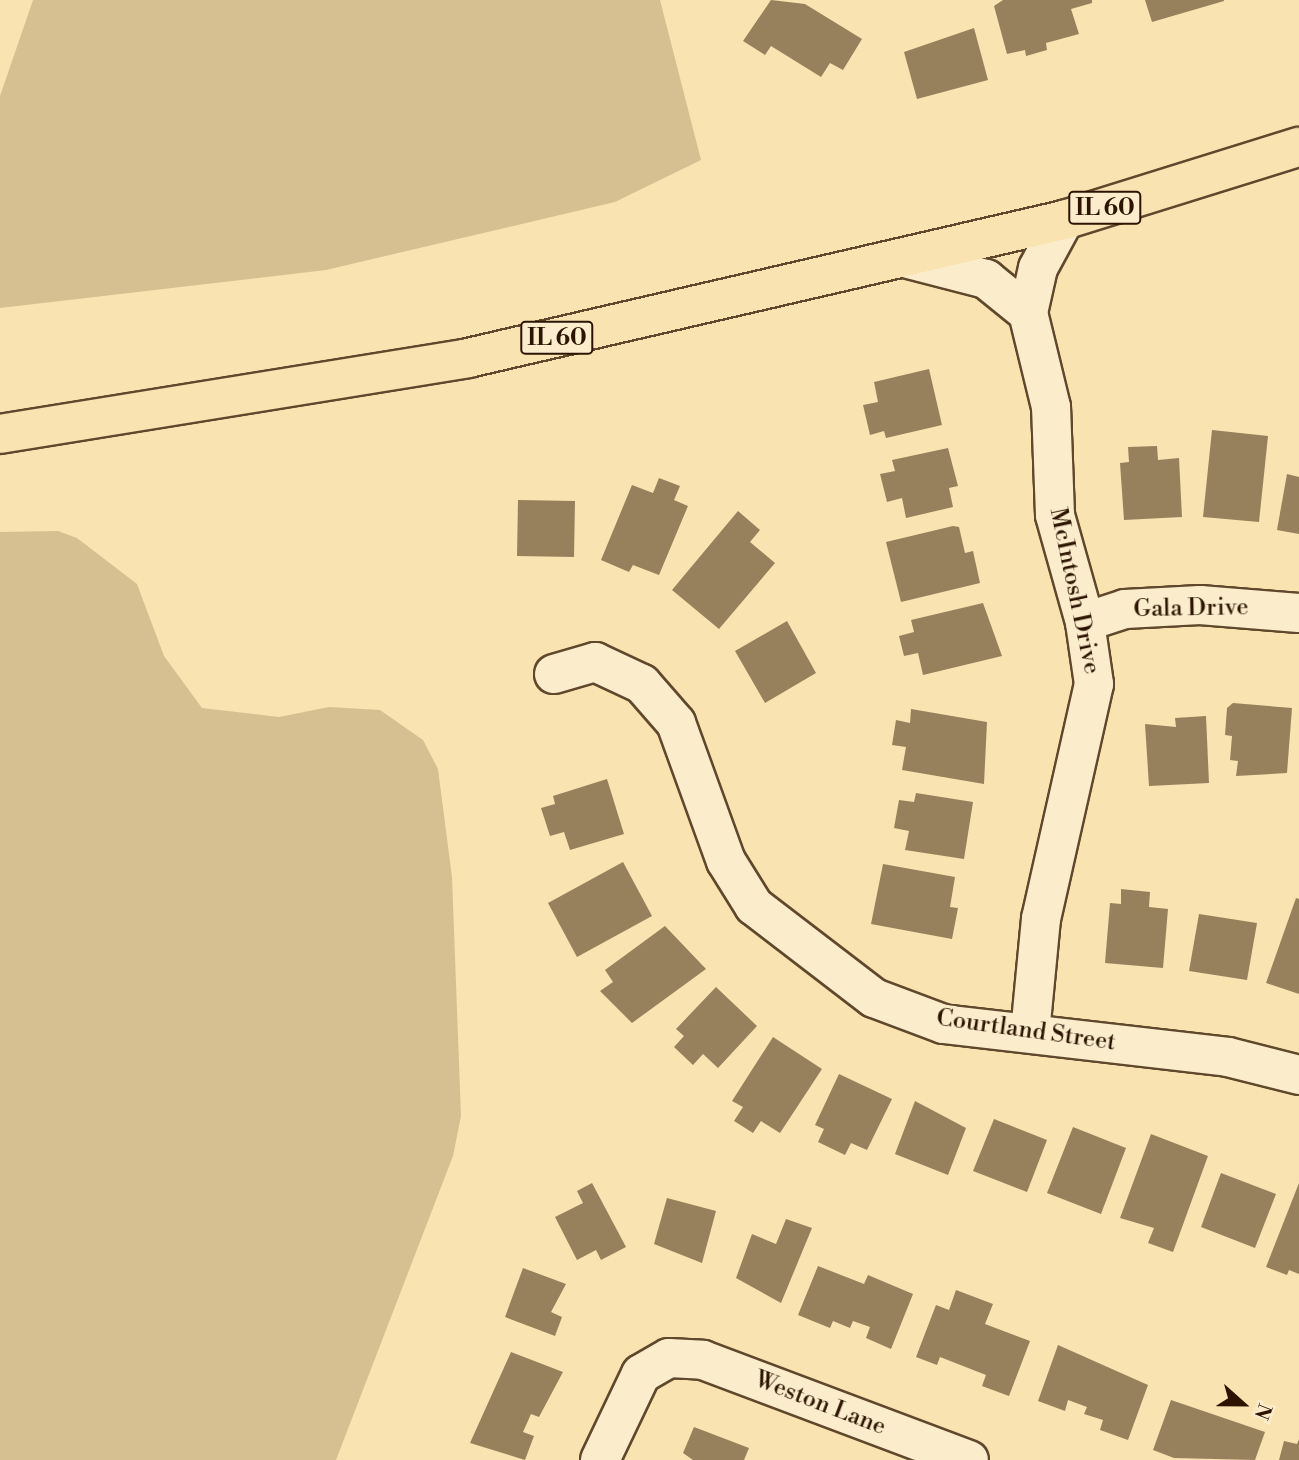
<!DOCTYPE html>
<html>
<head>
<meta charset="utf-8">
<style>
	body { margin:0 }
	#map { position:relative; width:1299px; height:1460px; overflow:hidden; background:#f9e3b0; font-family:"Libre Bodoni",serif }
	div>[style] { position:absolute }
	.green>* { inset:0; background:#d6c092 }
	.building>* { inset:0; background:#97805c }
	.roads { filter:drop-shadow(2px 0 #60482c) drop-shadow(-2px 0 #60482c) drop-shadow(0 2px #60482c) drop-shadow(0 -2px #60482c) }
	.minor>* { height:38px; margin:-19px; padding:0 19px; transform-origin:19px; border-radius:19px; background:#fbedcc }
	.major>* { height:38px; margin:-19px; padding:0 19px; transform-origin:19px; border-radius:19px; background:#f9e3b0 }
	span { translate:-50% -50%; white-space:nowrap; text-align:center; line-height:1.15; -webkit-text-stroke:6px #fbedcc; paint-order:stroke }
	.shield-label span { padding:2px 5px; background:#fbedcc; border:2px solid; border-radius:5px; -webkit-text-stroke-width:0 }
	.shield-label { font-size:23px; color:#2d1400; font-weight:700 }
	.street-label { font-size:24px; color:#2d1400 }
	.north { position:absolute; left:1208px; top:1369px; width:70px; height:70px; -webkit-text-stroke:5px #fbedcc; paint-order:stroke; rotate:111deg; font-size:19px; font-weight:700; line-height:28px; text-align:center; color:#2d1400 }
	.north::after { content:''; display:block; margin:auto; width:24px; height:32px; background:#2d1400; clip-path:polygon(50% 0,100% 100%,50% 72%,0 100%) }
</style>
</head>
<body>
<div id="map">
	<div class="green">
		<div style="clip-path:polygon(33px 0,660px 0,701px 160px,615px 202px,326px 270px,0 308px,0 96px)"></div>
		<div style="clip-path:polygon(58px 531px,77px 538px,137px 584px,164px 656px,202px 708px,279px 717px,329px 707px,380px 710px,423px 740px,438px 769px,452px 877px,461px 1116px,453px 1156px,336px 1460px,0 1460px,0 532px)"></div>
	</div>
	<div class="building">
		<div style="clip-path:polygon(771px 0,805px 4px,862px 39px,843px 70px,830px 63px,821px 77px,771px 46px,765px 55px,743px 41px)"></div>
		<div style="clip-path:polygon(1003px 0,1092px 0,1092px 3px,1071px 9px,1079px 34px,1046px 43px,1047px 50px,1026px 56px,1025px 50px,1007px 54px,994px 6px)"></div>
		<div style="clip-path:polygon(1145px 0,1224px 0,1224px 1px,1152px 22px)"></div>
		<div style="clip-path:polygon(974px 28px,988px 80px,917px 99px,904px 52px)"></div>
		<div style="clip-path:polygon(929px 369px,942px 425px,886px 438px,884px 431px,870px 435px,863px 405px,878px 402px,874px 382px)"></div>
		<div style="clip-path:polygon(1212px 430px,1268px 436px,1259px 522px,1203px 517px)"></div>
		<div style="clip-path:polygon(1157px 446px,1158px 460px,1179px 458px,1182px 517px,1124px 520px,1120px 463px,1129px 462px,1128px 447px)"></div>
		<div style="clip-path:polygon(948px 448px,958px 486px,949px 488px,953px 507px,906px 518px,902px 498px,887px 502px,880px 474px,895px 471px,892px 460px)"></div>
		<div style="clip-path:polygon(1287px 474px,1299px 477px,1299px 534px,1277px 530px)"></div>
		<div style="clip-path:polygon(659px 478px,680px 486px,674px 500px,688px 506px,659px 575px,633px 565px,629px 572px,601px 560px,632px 485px,653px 493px)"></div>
		<div style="clip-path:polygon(518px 500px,575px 501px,574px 557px,517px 556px)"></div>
		<div style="clip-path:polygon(738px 511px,760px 530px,750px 542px,775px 563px,719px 629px,672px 590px)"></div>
		<div style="clip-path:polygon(953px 526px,959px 527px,965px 553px,973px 551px,980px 583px,901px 602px,886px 542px)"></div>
		<div style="clip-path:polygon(983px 603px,1002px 656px,923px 675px,918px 653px,904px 656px,899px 636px,914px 632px,911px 620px)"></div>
		<div style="clip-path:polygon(787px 621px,816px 673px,765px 703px,735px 651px)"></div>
		<div style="clip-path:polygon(1233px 703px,1292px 708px,1287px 773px,1236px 776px,1238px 761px,1230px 760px,1232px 736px,1225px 735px,1227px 708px)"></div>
		<div style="clip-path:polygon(911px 709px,987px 722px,984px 784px,902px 770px,906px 747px,892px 745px,896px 720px,910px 723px)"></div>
		<div style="clip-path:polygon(1206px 716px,1209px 783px,1149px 786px,1145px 724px,1176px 727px,1175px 718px)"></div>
		<div style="clip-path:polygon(607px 779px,624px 834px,570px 850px,564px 832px,550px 836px,541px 808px,555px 804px,553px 796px)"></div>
		<div style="clip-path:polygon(916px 793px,973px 802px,964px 859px,905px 850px,909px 831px,894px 828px,899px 800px,914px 802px)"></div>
		<div style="clip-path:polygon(623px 862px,652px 916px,577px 957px,548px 903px)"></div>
		<div style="clip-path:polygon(883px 864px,955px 877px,950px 907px,958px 908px,952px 939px,871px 924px)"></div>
		<div style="clip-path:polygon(1121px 889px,1150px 892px,1149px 907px,1168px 909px,1163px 968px,1105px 963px,1110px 903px,1121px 904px)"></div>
		<div style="clip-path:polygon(1296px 898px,1299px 899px,1299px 994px,1266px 983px)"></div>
		<div style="clip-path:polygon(1199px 914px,1257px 923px,1247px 980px,1189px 971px)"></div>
		<div style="clip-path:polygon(665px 926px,706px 969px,632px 1023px,600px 991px,613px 982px,605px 970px)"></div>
		<div style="clip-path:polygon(716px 987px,757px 1026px,718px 1068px,703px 1054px,693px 1065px,674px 1047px,684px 1036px,676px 1029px)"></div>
		<div style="clip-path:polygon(773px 1037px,822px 1069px,780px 1133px,761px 1121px,753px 1133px,734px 1121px,743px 1107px,732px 1101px)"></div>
		<div style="clip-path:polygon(839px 1074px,892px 1099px,867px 1150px,851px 1143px,845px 1155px,818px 1142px,824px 1129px,815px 1125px)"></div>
		<div style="clip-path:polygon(915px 1101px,966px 1128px,948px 1175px,895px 1154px)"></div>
		<div style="clip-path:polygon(994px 1119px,1047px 1140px,1027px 1192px,973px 1171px)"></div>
		<div style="clip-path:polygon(1073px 1127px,1126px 1148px,1101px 1214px,1047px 1193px)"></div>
		<div style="clip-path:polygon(1151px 1134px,1208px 1156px,1173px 1252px,1148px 1243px,1154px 1228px,1120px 1218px)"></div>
		<div style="clip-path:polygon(1221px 1173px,1276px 1194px,1255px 1248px,1201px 1227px)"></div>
		<div style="clip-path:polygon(592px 1183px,626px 1247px,601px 1260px,596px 1250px,577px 1260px,555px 1217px,583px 1203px,577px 1191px)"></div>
		<div style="clip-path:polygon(1299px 1183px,1299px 1274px,1289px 1270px,1287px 1275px,1266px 1267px)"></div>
		<div style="clip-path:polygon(667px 1198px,716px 1211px,702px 1263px,654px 1244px)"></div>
		<div style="clip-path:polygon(786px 1219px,812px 1228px,781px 1303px,736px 1278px,752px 1234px,776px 1244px)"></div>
		<div style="clip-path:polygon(818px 1266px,864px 1284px,868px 1275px,913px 1294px,891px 1349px,866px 1338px,870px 1327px,853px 1321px,850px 1328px,833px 1321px,830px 1328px,798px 1315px)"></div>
		<div style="clip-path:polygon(523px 1268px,566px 1284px,551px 1312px,562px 1317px,555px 1336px,505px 1317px)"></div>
		<div style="clip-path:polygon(956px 1290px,993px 1304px,985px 1324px,1030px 1341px,1009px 1396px,982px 1386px,986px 1375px,940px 1357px,937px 1365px,916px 1357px,936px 1305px,949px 1310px)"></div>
		<div style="clip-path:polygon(1058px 1345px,1148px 1385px,1128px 1440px,1100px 1430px,1103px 1420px,1084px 1414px,1087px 1407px,1068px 1400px,1065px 1411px,1038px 1401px)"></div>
		<div style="clip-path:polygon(511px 1352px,563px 1372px,539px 1417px,531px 1414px,523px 1432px,534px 1436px,525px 1460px,470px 1443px)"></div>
		<div style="clip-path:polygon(1171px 1400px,1265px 1432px,1255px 1460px,1174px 1458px,1153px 1450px)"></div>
		<div style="clip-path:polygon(694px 1427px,749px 1448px,744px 1460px,693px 1460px,683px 1453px)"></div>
		<div style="clip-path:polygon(1299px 1439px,1299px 1460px,1279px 1460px,1284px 1441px,1297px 1444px)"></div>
	</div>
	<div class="roads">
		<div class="minor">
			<div style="left:909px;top:259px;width:80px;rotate:14.6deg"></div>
			<div style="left:986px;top:279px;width:54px;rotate:39deg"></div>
			<div style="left:1085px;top:622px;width:42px;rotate:-18deg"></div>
			<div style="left:1125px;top:609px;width:75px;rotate:-3.1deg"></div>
			<div style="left:1200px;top:605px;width:99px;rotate:4.6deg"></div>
			<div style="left:554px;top:674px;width:43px;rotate:-16.3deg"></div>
			<div style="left:595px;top:662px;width:52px;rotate:25.1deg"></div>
			<div style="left:642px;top:684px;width:52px;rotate:48.9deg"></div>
			<div style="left:676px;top:723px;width:147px;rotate:70.1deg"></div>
			<div style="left:726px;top:861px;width:53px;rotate:58.1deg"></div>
			<div style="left:754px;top:906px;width:151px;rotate:37.5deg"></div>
			<div style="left:874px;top:998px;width:74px;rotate:20.6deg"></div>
			<div style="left:943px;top:1024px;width:287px;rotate:6.6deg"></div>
			<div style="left:1228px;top:1057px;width:73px;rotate:14.2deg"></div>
			<div style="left:1030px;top:1033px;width:115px;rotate:-84.5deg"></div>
			<div style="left:1041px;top:919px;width:241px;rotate:-77.3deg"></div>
			<div style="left:1094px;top:684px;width:63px;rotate:-98.3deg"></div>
			<div style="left:1085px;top:622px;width:111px;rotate:-105.7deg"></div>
			<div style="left:1055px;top:515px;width:108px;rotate:-92.1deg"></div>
			<div style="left:1051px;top:407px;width:97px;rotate:-103.7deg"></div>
			<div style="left:1028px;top:313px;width:46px;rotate:-77.5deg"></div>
			<div style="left:1038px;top:268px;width:55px;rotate:-61.6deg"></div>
			<div style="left:600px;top:1460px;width:95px;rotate:-64.5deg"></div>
			<div style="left:641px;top:1374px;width:32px;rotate:-30deg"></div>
			<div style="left:669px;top:1358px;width:34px;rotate:3deg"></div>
			<div style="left:703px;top:1360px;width:284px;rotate:20.6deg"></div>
		</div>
		<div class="major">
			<div style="left:0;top:434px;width:474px;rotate:-9.2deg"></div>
			<div style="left:468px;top:358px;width:612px;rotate:-13.04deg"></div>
			<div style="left:1064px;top:220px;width:246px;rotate:-17.3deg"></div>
		</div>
	</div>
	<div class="shield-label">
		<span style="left:1105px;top:208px">IL 60</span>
		<span style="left:557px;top:338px">IL 60</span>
	</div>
	<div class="street-label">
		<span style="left:1074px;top:591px;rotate:78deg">McIntosh Drive</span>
		<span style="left:1191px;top:609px;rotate:-1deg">Gala Drive</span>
		<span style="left:1026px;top:1031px;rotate:8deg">Courtland Street</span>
		<span style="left:820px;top:1404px;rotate:21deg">Weston Lane</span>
	</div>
	<div class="north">N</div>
</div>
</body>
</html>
